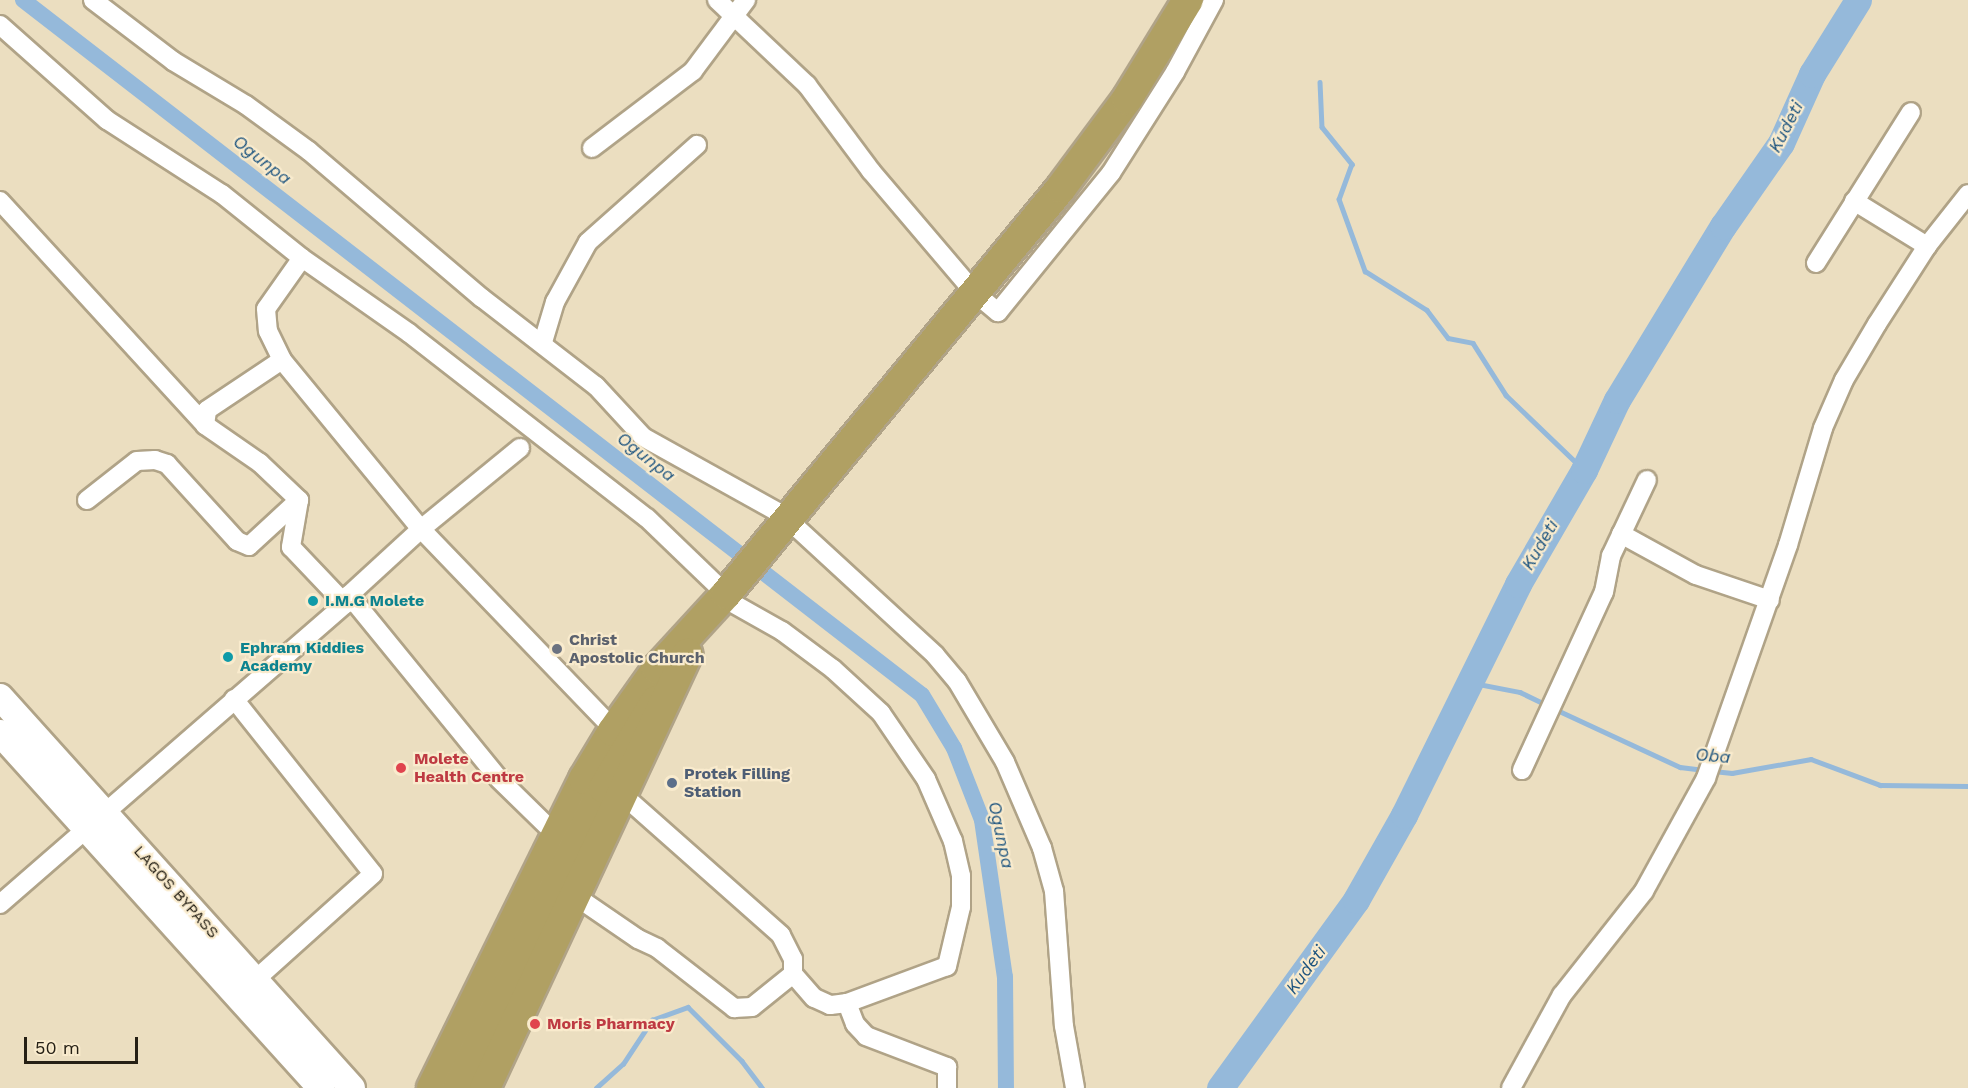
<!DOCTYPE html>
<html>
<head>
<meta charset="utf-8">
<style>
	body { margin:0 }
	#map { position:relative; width:1968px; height:1088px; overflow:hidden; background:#ebdec0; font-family:"Work Sans",sans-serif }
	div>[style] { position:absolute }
	.stream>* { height:4.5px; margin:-2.25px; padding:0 2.25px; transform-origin:2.25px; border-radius:2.25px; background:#95b9da }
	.canal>* { height:16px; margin:-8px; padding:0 8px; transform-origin:8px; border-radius:8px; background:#95b9da }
	.river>* { height:27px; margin:-13.5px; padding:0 13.5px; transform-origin:13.5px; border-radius:13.5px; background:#95b9da }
	.roads { filter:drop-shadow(2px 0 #b0a387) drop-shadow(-2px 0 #b0a387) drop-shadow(0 2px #b0a387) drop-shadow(0 -2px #b0a387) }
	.minor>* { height:18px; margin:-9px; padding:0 9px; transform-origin:9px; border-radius:9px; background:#fff }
	.secondary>* { height:26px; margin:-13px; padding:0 13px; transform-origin:13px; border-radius:13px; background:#fff }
	.trunk>* { height:30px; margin:-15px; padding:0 15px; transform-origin:15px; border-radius:15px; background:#b0a063 }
	.dots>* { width:16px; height:16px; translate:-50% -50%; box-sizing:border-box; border:3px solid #f9ebcd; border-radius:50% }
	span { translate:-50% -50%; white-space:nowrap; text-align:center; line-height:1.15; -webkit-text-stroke:4.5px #f9ebcd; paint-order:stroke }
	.culture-label { font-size:16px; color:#0d838f; font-weight:700 }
	.left { translate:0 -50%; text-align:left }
	.worship-label { font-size:16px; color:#5b616d; font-weight:700 }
	.health-label { font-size:16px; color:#be3a42; font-weight:700 }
	.service-label { font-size:16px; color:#4e5e75; font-weight:700 }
	.street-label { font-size:16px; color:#252015 }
	.water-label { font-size:18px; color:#1d547f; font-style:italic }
	.scale { position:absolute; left:24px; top:1037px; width:114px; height:27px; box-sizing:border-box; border:3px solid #252015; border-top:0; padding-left:8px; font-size:18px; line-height:21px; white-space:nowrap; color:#252015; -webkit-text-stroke:4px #f9ebcd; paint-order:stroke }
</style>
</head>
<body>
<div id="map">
	<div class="stream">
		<div style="left:1320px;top:82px;width:45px;rotate:87.5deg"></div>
		<div style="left:1322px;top:127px;width:48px;rotate:51deg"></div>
		<div style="left:1352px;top:164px;width:37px;rotate:110deg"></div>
		<div style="left:1339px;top:199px;width:77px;rotate:70.1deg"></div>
		<div style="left:1365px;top:271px;width:73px;rotate:32.2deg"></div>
		<div style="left:1427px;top:310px;width:35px;rotate:53deg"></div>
		<div style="left:1448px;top:338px;width:25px;rotate:11deg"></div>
		<div style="left:1473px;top:343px;width:62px;rotate:57.6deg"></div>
		<div style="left:1506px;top:395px;width:108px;rotate:43.9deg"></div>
		<div style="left:1468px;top:682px;width:53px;rotate:10.9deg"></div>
		<div style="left:1520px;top:692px;width:30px;rotate:26deg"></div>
		<div style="left:1555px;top:709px;width:138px;rotate:24.9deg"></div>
		<div style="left:1680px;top:767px;width:24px;rotate:7deg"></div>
		<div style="left:1713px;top:771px;width:19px;rotate:6deg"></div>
		<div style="left:1732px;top:773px;width:80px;rotate:-10deg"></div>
		<div style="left:1811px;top:759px;width:74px;rotate:20.6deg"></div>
		<div style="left:1880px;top:785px;width:88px;rotate:0.7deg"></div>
		<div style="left:596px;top:1088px;width:36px;rotate:-42deg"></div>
		<div style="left:623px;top:1064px;width:53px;rotate:-56.6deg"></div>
		<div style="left:652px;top:1020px;width:38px;rotate:-20deg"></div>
		<div style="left:688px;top:1007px;width:76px;rotate:45deg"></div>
		<div style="left:742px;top:1061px;width:34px;rotate:53deg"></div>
	</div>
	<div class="canal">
		<div style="left:23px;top:0;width:1136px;rotate:37.71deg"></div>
		<div style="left:922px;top:695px;width:62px;rotate:58.9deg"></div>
		<div style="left:954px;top:748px;width:77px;rotate:68.7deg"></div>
		<div style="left:982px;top:820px;width:159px;rotate:81.7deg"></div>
		<div style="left:1005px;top:977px;width:111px;rotate:89.5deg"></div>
	</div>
	<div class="river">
		<div style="left:1220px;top:1088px;width:232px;rotate:-54.1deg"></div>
		<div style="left:1356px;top:900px;width:98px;rotate:-60.5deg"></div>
		<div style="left:1404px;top:815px;width:258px;rotate:-63.7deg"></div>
		<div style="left:1518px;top:584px;width:132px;rotate:-59.9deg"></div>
		<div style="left:1584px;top:470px;width:77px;rotate:-64.8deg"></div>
		<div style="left:1617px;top:400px;width:204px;rotate:-58.7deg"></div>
		<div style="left:1723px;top:226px;width:101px;rotate:-55.1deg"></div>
		<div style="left:1781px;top:143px;width:76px;rotate:-65.8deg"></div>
		<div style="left:1812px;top:74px;width:87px;rotate:-58.1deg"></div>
	</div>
	<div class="roads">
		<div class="minor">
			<div style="left:93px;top:0;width:101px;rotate:37.3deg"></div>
			<div style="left:173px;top:61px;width:85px;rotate:31.1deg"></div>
			<div style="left:246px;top:105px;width:78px;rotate:36.1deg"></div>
			<div style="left:309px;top:151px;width:227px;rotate:40.4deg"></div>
			<div style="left:482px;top:298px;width:144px;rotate:37.7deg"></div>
			<div style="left:596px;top:386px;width:69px;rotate:47.3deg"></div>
			<div style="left:643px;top:437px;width:165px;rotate:29.1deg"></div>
			<div style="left:717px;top:0;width:124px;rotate:43.4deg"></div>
			<div style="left:807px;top:85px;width:107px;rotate:53.3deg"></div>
			<div style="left:871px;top:171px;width:160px;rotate:49.6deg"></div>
			<div style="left:975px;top:293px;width:30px;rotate:40deg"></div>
			<div style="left:998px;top:312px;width:179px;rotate:-50.9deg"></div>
			<div style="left:1111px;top:173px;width:120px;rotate:-57.6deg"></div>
			<div style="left:1175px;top:72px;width:82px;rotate:-61.6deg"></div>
			<div style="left:0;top:25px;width:143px;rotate:41.6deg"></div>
			<div style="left:107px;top:120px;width:137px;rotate:32.8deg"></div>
			<div style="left:222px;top:194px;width:102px;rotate:38.7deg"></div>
			<div style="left:302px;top:258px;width:131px;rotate:35deg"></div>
			<div style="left:409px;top:333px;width:301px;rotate:37.9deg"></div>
			<div style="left:647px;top:518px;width:110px;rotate:43.9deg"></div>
			<div style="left:592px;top:148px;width:127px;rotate:-37.3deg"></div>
			<div style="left:693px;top:71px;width:89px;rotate:-53.3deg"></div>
			<div style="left:0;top:201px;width:304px;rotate:47.5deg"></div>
			<div style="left:205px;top:425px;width:15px;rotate:-82deg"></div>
			<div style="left:207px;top:410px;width:90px;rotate:-33.7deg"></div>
			<div style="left:1854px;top:201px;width:86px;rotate:31.7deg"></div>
			<div style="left:302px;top:258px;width:62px;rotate:125.2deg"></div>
			<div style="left:266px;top:309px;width:22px;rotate:85deg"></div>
			<div style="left:268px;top:331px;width:32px;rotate:64deg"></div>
			<div style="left:282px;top:360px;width:219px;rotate:50.6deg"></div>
			<div style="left:421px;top:529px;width:264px;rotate:46.1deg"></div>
			<div style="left:1816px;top:263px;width:178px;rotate:-57.8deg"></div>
			<div style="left:543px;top:342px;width:42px;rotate:-73.3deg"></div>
			<div style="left:555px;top:302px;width:68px;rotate:-61.2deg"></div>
			<div style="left:588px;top:242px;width:146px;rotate:-41.7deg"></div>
			<div style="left:205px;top:425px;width:67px;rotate:34.6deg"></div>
			<div style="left:260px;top:463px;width:54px;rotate:43.5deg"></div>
			<div style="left:299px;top:500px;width:48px;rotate:99.7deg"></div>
			<div style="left:291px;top:547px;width:79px;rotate:46.5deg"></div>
			<div style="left:87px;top:500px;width:63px;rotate:-38deg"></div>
			<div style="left:137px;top:461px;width:18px;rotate:-3deg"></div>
			<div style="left:155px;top:460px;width:13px;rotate:18deg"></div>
			<div style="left:167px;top:464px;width:104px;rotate:47.7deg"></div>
			<div style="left:237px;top:541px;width:13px;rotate:23deg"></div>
			<div style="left:249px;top:546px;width:68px;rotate:-42.6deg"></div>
			<div style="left:796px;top:527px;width:189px;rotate:42.6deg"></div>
			<div style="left:935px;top:655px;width:34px;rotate:50deg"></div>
			<div style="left:957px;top:681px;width:94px;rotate:59.3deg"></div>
			<div style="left:1005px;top:762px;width:94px;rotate:66.7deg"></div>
			<div style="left:1042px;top:848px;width:45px;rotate:74.4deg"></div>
			<div style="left:1054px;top:891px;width:135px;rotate:85.8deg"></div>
			<div style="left:1064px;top:1026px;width:63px;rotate:79.9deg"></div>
			<div style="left:1621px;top:534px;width:85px;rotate:28.7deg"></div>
			<div style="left:1696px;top:575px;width:78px;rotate:18.7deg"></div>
			<div style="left:349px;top:595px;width:237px;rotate:50.8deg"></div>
			<div style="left:499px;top:779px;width:66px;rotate:44.4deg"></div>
			<div style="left:734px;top:604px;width:55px;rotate:29.4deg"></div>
			<div style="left:782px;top:631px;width:64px;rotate:36.7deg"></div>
			<div style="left:833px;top:669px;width:65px;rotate:42.5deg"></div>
			<div style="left:881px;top:713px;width:80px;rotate:55.7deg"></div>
			<div style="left:926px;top:779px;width:68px;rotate:66.5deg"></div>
			<div style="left:953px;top:841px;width:36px;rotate:77deg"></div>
			<div style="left:961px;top:876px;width:31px;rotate:90deg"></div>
			<div style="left:961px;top:907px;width:61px;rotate:103.3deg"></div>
			<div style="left:947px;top:966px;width:107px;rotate:159.7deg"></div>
			<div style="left:847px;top:1003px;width:17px;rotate:173deg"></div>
			<div style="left:830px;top:1005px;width:17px;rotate:-156deg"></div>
			<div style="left:814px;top:998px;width:32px;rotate:-131deg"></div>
			<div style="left:234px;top:699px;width:223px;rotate:51.5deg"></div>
			<div style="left:373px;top:874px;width:159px;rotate:138.1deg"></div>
			<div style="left:1522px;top:770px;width:196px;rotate:-65.3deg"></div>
			<div style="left:1604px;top:592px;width:37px;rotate:-79deg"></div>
			<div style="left:1611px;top:556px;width:84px;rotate:-64.7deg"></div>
			<div style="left:584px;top:902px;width:65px;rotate:34.4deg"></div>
			<div style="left:638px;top:939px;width:21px;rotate:25deg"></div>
			<div style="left:657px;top:948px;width:98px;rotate:37.9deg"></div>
			<div style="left:734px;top:1008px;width:18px;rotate:-3deg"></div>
			<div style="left:752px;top:1007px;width:53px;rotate:-38.8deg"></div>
			<div style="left:793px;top:974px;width:15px;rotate:-90deg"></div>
			<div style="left:793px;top:959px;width:27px;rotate:-117deg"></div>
			<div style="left:781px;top:935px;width:210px;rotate:-138.5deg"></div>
			<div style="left:0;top:904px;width:457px;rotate:-41deg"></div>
			<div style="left:345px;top:604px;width:10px;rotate:-66deg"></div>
			<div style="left:349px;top:595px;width:98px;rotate:-42.5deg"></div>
			<div style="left:421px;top:529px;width:128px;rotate:-39.3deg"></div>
			<div style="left:847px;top:1003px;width:22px;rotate:69deg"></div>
			<div style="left:855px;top:1024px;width:16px;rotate:47deg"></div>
			<div style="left:866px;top:1036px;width:87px;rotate:20.9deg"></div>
			<div style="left:947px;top:1067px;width:21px;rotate:90deg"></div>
			<div style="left:1511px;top:1088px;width:106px;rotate:-61.3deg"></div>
			<div style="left:1562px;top:995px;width:132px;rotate:-51.7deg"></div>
			<div style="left:1644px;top:891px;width:129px;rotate:-61.2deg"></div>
			<div style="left:1706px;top:778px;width:247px;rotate:-70.6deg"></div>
			<div style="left:1788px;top:545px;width:122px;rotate:-73.3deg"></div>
			<div style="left:1823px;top:428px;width:52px;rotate:-66.4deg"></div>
			<div style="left:1844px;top:380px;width:65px;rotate:-59.5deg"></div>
			<div style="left:1877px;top:324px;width:93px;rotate:-57.3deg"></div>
			<div style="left:1927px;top:246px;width:66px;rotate:-51.7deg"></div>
		</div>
		<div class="secondary">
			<div style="left:0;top:697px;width:526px;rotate:48deg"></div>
			<div style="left:0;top:733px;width:479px;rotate:47.9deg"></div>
		</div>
		<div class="trunk">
			<div style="left:432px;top:1088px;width:344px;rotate:-63.8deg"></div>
			<div style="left:584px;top:779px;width:56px;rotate:-58.9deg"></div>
			<div style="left:613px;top:731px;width:76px;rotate:-54.6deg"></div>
			<div style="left:657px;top:669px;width:102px;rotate:-47.4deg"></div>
			<div style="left:726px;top:594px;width:526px;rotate:-50.47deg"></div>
			<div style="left:1061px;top:188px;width:111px;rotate:-53.4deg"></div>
			<div style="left:1127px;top:99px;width:116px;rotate:-58.4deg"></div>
			<div style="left:458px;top:1088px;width:334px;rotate:-64deg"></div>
			<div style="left:604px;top:788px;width:101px;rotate:-59.1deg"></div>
			<div style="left:485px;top:1088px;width:479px;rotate:-65deg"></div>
		</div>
	</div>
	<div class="dots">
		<div style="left:313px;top:601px;background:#0f9aa8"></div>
		<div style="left:557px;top:649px;background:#6b7280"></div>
		<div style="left:228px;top:657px;background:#0f9aa8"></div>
		<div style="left:401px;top:768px;background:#e0444e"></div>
		<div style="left:672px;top:783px;background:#5c6f8a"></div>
		<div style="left:535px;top:1024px;background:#e0444e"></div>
	</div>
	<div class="culture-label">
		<span class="left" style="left:325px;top:601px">I.M.G Molete</span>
		<span class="left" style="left:240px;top:657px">Ephram Kiddies<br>Academy</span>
	</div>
	<div class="worship-label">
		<span class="left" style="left:569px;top:649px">Christ<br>Apostolic Church</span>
	</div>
	<div class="health-label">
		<span class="left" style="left:414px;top:768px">Molete<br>Health Centre</span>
		<span class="left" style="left:547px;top:1024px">Moris Pharmacy</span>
	</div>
	<div class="service-label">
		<span class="left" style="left:684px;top:783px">Protek Filling<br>Station</span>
	</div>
	<div class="street-label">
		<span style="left:176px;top:892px;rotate:48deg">LAGOS BYPASS</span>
	</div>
	<div class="water-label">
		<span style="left:1786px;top:127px;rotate:-63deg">Kudeti</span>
		<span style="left:262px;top:160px;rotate:38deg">Ogunpa</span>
		<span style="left:646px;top:457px;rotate:38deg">Ogunpa</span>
		<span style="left:1540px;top:545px;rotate:-60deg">Kudeti</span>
		<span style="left:1713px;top:756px;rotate:5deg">Oba</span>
		<span style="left:1001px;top:835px;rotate:78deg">Ogunpa</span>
		<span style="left:1306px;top:970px;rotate:-54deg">Kudeti</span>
	</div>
	<div class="scale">50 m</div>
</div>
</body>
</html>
